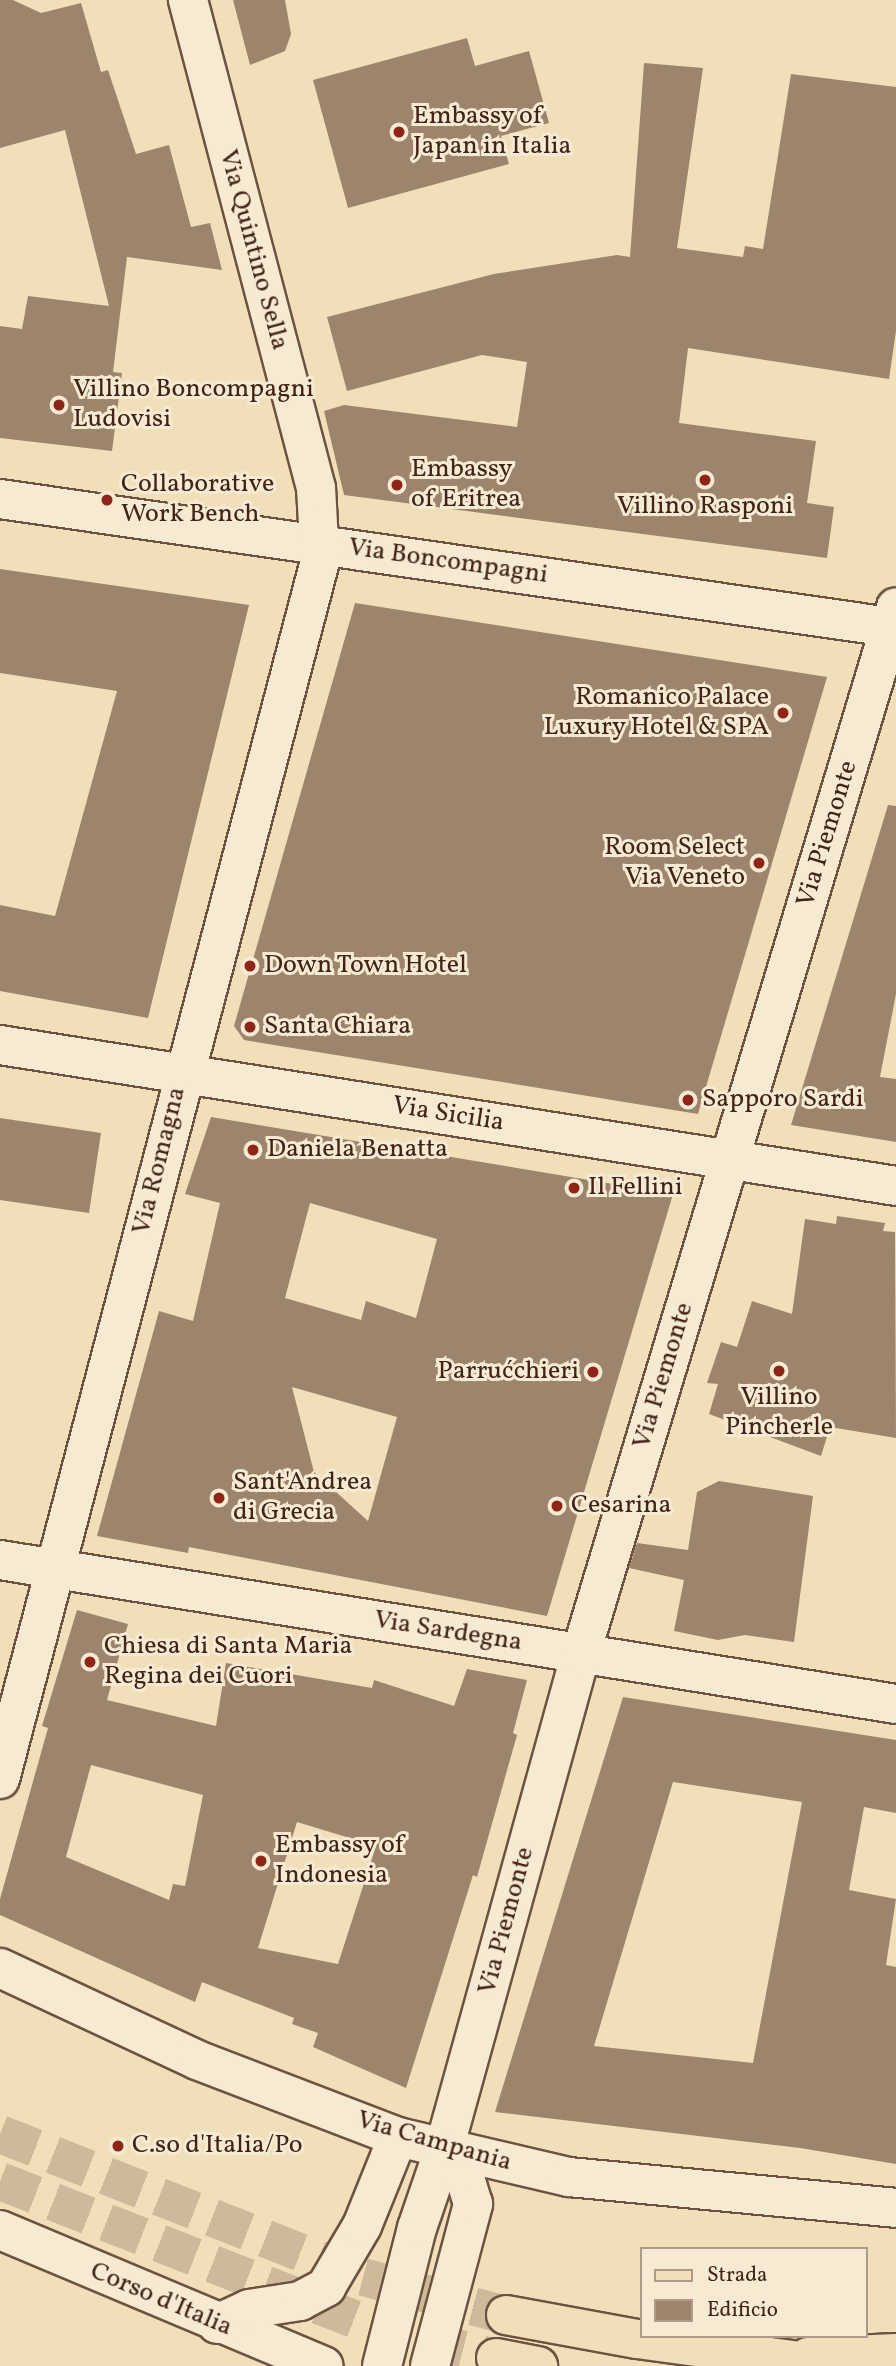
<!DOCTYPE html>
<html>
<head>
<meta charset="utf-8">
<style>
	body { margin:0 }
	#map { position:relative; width:896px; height:2366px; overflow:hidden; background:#f1dfba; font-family:Vollkorn,serif }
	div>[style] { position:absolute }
	.building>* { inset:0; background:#9d856d }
	.major-tunnel>* { height:38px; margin-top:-19px; transform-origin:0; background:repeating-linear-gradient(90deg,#ceb99a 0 38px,transparent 0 57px) }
	.roads { filter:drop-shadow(2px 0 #6e5241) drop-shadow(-2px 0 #6e5241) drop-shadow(0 2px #6e5241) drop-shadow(0 -2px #6e5241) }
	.minor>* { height:38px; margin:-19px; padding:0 19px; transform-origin:19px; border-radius:19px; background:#f6ead2 }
	.major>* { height:38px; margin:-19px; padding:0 19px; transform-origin:19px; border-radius:19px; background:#f1dfba }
	.dots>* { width:19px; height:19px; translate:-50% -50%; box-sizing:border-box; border:4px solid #f6ead2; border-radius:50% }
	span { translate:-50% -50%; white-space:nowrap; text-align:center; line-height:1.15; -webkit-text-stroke:6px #f6ead2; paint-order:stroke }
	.poi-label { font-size:26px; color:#422319 }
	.left { translate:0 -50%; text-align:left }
	.right { translate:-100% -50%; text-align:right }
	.street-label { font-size:26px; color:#422319 }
	.legend { position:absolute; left:640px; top:2247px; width:228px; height:91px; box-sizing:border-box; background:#f6ead2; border:2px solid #ae9a88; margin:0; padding:9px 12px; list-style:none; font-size:21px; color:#422319 }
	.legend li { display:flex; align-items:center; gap:14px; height:35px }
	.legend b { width:35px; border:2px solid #ae9a88 }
</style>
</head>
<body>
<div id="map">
	<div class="building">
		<div style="clip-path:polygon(0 0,13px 0,41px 13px,81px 3px,101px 72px,108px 70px,136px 154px,169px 145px,191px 227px,210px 223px,222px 270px,127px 257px,113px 372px,122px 373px,112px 451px,0 438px,0 326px,22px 329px,28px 296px,109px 306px,65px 130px,0 148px)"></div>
		<div style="clip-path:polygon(233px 0,285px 0,291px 34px,285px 51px,250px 65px)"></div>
		<div style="clip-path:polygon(467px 38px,475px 66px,529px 51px,549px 123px,501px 136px,509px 164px,348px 208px,313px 80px)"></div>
		<div style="clip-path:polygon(644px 63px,703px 68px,677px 248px,743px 257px,745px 246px,763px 249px,791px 74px,896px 87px,896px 331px,889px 379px,688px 348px,679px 423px,816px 441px,807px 503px,834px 507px,827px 558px,344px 495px,324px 411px,344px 405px,517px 427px,527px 362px,482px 355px,347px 391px,327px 317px,494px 274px,617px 255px,630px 257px)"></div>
		<div style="clip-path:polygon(0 569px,249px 605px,148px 1018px,0 991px,0 905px,55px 916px,117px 691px,0 673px)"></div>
		<div style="clip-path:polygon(355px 603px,827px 677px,698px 1114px,244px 1040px,234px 1026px)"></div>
		<div style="clip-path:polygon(888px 805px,896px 806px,896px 994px,880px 1077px,896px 1079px,896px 1142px,791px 1125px)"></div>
		<div style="clip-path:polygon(evenodd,211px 1117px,673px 1194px,547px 1616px,189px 1547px,188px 1553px,97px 1536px,159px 1311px,193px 1321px,220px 1203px,185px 1194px,211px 1117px,310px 1203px,437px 1239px,416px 1318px,366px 1301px,361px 1320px,285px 1298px,310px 1203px,211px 1117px,292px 1387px,397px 1417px,368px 1521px,314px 1472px,292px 1387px)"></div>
		<div style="clip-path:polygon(0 1118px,101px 1133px,89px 1213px,0 1200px)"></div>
		<div style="clip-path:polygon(837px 1216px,885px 1223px,883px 1231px,895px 1232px,896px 1438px,830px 1427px,821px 1456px,709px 1414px,718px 1384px,707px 1383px,721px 1342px,737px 1347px,752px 1301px,792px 1314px,805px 1219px,836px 1224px)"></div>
		<div style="clip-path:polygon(719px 1481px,813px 1496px,794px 1642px,745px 1635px,718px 1640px,674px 1631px,684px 1580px,629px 1568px,637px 1543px,688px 1550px,697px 1492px)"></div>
		<div style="clip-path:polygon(evenodd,77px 1610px,128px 1624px,107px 1700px,216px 1726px,226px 1663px,372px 1688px,374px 1680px,454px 1706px,467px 1669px,527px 1680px,513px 1733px,517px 1735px,477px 1877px,473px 1875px,406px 2088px,313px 2047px,318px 2033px,292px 2024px,294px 2018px,202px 1982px,195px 2002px,0 1915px,0 1899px,48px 1728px,42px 1726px,77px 1610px,91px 1765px,203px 1795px,185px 1886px,173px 1884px,169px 1900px,66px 1857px,91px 1765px,77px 1610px,297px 1822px,376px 1846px,338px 1964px,258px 1948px,297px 1822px)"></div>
		<div style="clip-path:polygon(evenodd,623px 1697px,896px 1740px,896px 1813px,864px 1807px,849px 1890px,896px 1899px,886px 1965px,896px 1967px,896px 2164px,800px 2148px,495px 2112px,623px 1697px,673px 1782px,802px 1802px,753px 2063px,594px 2046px,673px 1782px)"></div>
	</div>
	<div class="major-tunnel">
		<div style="left:0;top:2134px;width:390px;rotate:21.5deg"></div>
		<div style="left:363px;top:2277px;width:148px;rotate:14.9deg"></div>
		<div style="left:0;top:2181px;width:398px;rotate:21.3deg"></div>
		<div style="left:371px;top:2326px;width:129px;rotate:14.4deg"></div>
	</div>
	<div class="roads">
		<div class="minor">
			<div style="left:0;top:499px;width:905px;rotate:8.19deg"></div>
			<div style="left:0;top:1045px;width:907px;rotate:8.94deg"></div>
			<div style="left:0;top:1560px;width:907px;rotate:9.13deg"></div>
			<div style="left:0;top:1779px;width:1259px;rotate:-75.28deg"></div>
			<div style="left:320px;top:561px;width:73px;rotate:-93.1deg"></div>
			<div style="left:316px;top:488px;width:505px;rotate:-104.7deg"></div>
			<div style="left:0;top:1968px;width:217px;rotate:25deg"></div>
			<div style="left:197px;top:2060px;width:215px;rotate:21deg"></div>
			<div style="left:398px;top:2137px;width:176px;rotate:13.2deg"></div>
			<div style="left:569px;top:2177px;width:328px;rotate:5.4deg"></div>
			<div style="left:0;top:2230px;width:351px;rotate:22.8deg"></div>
			<div style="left:217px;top:2324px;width:35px;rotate:-25deg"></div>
			<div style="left:249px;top:2309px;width:52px;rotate:-8.9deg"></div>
			<div style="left:300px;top:2301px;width:30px;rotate:-28deg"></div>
			<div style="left:326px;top:2287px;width:71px;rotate:-59.5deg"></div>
			<div style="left:362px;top:2226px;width:96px;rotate:-68deg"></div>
			<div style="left:382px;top:2366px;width:142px;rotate:-75.8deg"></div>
			<div style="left:417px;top:2228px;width:83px;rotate:-71.1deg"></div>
			<div style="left:444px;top:2149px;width:515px;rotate:-74.56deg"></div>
			<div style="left:581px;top:1653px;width:1092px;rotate:-73.24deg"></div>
			<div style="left:430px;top:2366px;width:168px;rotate:-75.1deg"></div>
			<div style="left:473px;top:2204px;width:34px;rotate:-107deg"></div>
			<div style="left:463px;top:2172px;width:30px;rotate:-130deg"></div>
		</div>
		<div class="major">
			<div style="left:506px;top:2315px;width:133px;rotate:10.4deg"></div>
			<div style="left:637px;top:2339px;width:202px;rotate:7.7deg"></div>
			<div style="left:808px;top:2357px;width:88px;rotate:-2.6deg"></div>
			<div style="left:496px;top:2358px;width:43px;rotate:10.8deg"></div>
		</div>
	</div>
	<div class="dots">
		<div style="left:399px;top:132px;background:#8f2418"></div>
		<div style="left:59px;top:405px;background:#8f2418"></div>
		<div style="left:705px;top:480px;background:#8f2418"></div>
		<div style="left:397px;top:485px;background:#8f2418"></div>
		<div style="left:107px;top:500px;background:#8f2418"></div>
		<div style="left:783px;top:713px;background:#8f2418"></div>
		<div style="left:759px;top:863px;background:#8f2418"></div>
		<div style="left:250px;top:966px;background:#8f2418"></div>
		<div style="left:250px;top:1027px;background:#8f2418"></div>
		<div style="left:688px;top:1100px;background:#8f2418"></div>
		<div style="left:253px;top:1150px;background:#8f2418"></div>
		<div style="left:574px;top:1188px;background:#8f2418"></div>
		<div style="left:779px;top:1371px;background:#8f2418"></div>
		<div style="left:593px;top:1372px;background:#8f2418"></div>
		<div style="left:219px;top:1498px;background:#8f2418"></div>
		<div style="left:557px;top:1506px;background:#8f2418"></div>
		<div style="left:90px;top:1662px;background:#8f2418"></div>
		<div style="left:261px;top:1861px;background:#8f2418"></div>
		<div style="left:118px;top:2146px;background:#8f2418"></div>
	</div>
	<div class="poi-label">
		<span class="left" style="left:413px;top:132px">Embassy of<br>Japan in Italia</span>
		<span class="left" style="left:73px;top:405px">Villino Boncompagni<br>Ludovisi</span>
		<span class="left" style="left:411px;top:485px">Embassy<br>of Eritrea</span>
		<span class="left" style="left:121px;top:500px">Collaborative<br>Work Bench</span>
		<span style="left:705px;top:507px">Villino Rasponi</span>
		<span class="right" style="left:769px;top:713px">Romanico Palace<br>Luxury Hotel &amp; SPA</span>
		<span class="right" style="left:745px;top:863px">Room Select<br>Via Veneto</span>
		<span class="left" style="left:264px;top:966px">Down Town Hotel</span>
		<span class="left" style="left:264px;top:1027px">Santa Chiara</span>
		<span class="left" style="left:702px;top:1100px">Sapporo Sardi</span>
		<span class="left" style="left:267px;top:1150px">Daniela Benatta</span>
		<span class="left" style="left:588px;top:1188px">Il Fellini</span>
		<span class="right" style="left:579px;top:1372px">Parrućchieri</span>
		<span style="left:779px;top:1413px">Villino<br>Pincherle</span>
		<span class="left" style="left:233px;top:1498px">Sant'Andrea<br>di Grecia</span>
		<span class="left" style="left:571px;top:1506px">Cesarina</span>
		<span class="left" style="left:104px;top:1662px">Chiesa di Santa Maria<br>Regina dei Cuori</span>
		<span class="left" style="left:275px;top:1861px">Embassy of<br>Indonesia</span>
		<span class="left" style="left:132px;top:2146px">C.so d'Italia/Po</span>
	</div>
	<div class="street-label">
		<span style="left:253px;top:250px;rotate:75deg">Via Quintino Sella</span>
		<span style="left:448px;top:562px;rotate:8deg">Via Boncompagni</span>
		<span style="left:828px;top:834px;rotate:-73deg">Via Piemonte</span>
		<span style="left:448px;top:1115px;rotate:9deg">Via Sicilia</span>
		<span style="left:160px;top:1161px;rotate:-76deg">Via Romagna</span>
		<span style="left:664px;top:1376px;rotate:-73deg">Via Piemonte</span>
		<span style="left:448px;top:1632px;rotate:9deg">Via Sardegna</span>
		<span style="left:507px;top:1921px;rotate:-75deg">Via Piemonte</span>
		<span style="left:434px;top:2142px;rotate:16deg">Via Campania</span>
		<span style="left:161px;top:2300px;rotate:23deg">Corso d'Italia</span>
	</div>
	<ul class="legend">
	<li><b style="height:9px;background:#f1dfba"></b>Strada</li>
	<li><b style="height:19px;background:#9d856d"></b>Edificio</li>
	</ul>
</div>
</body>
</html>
